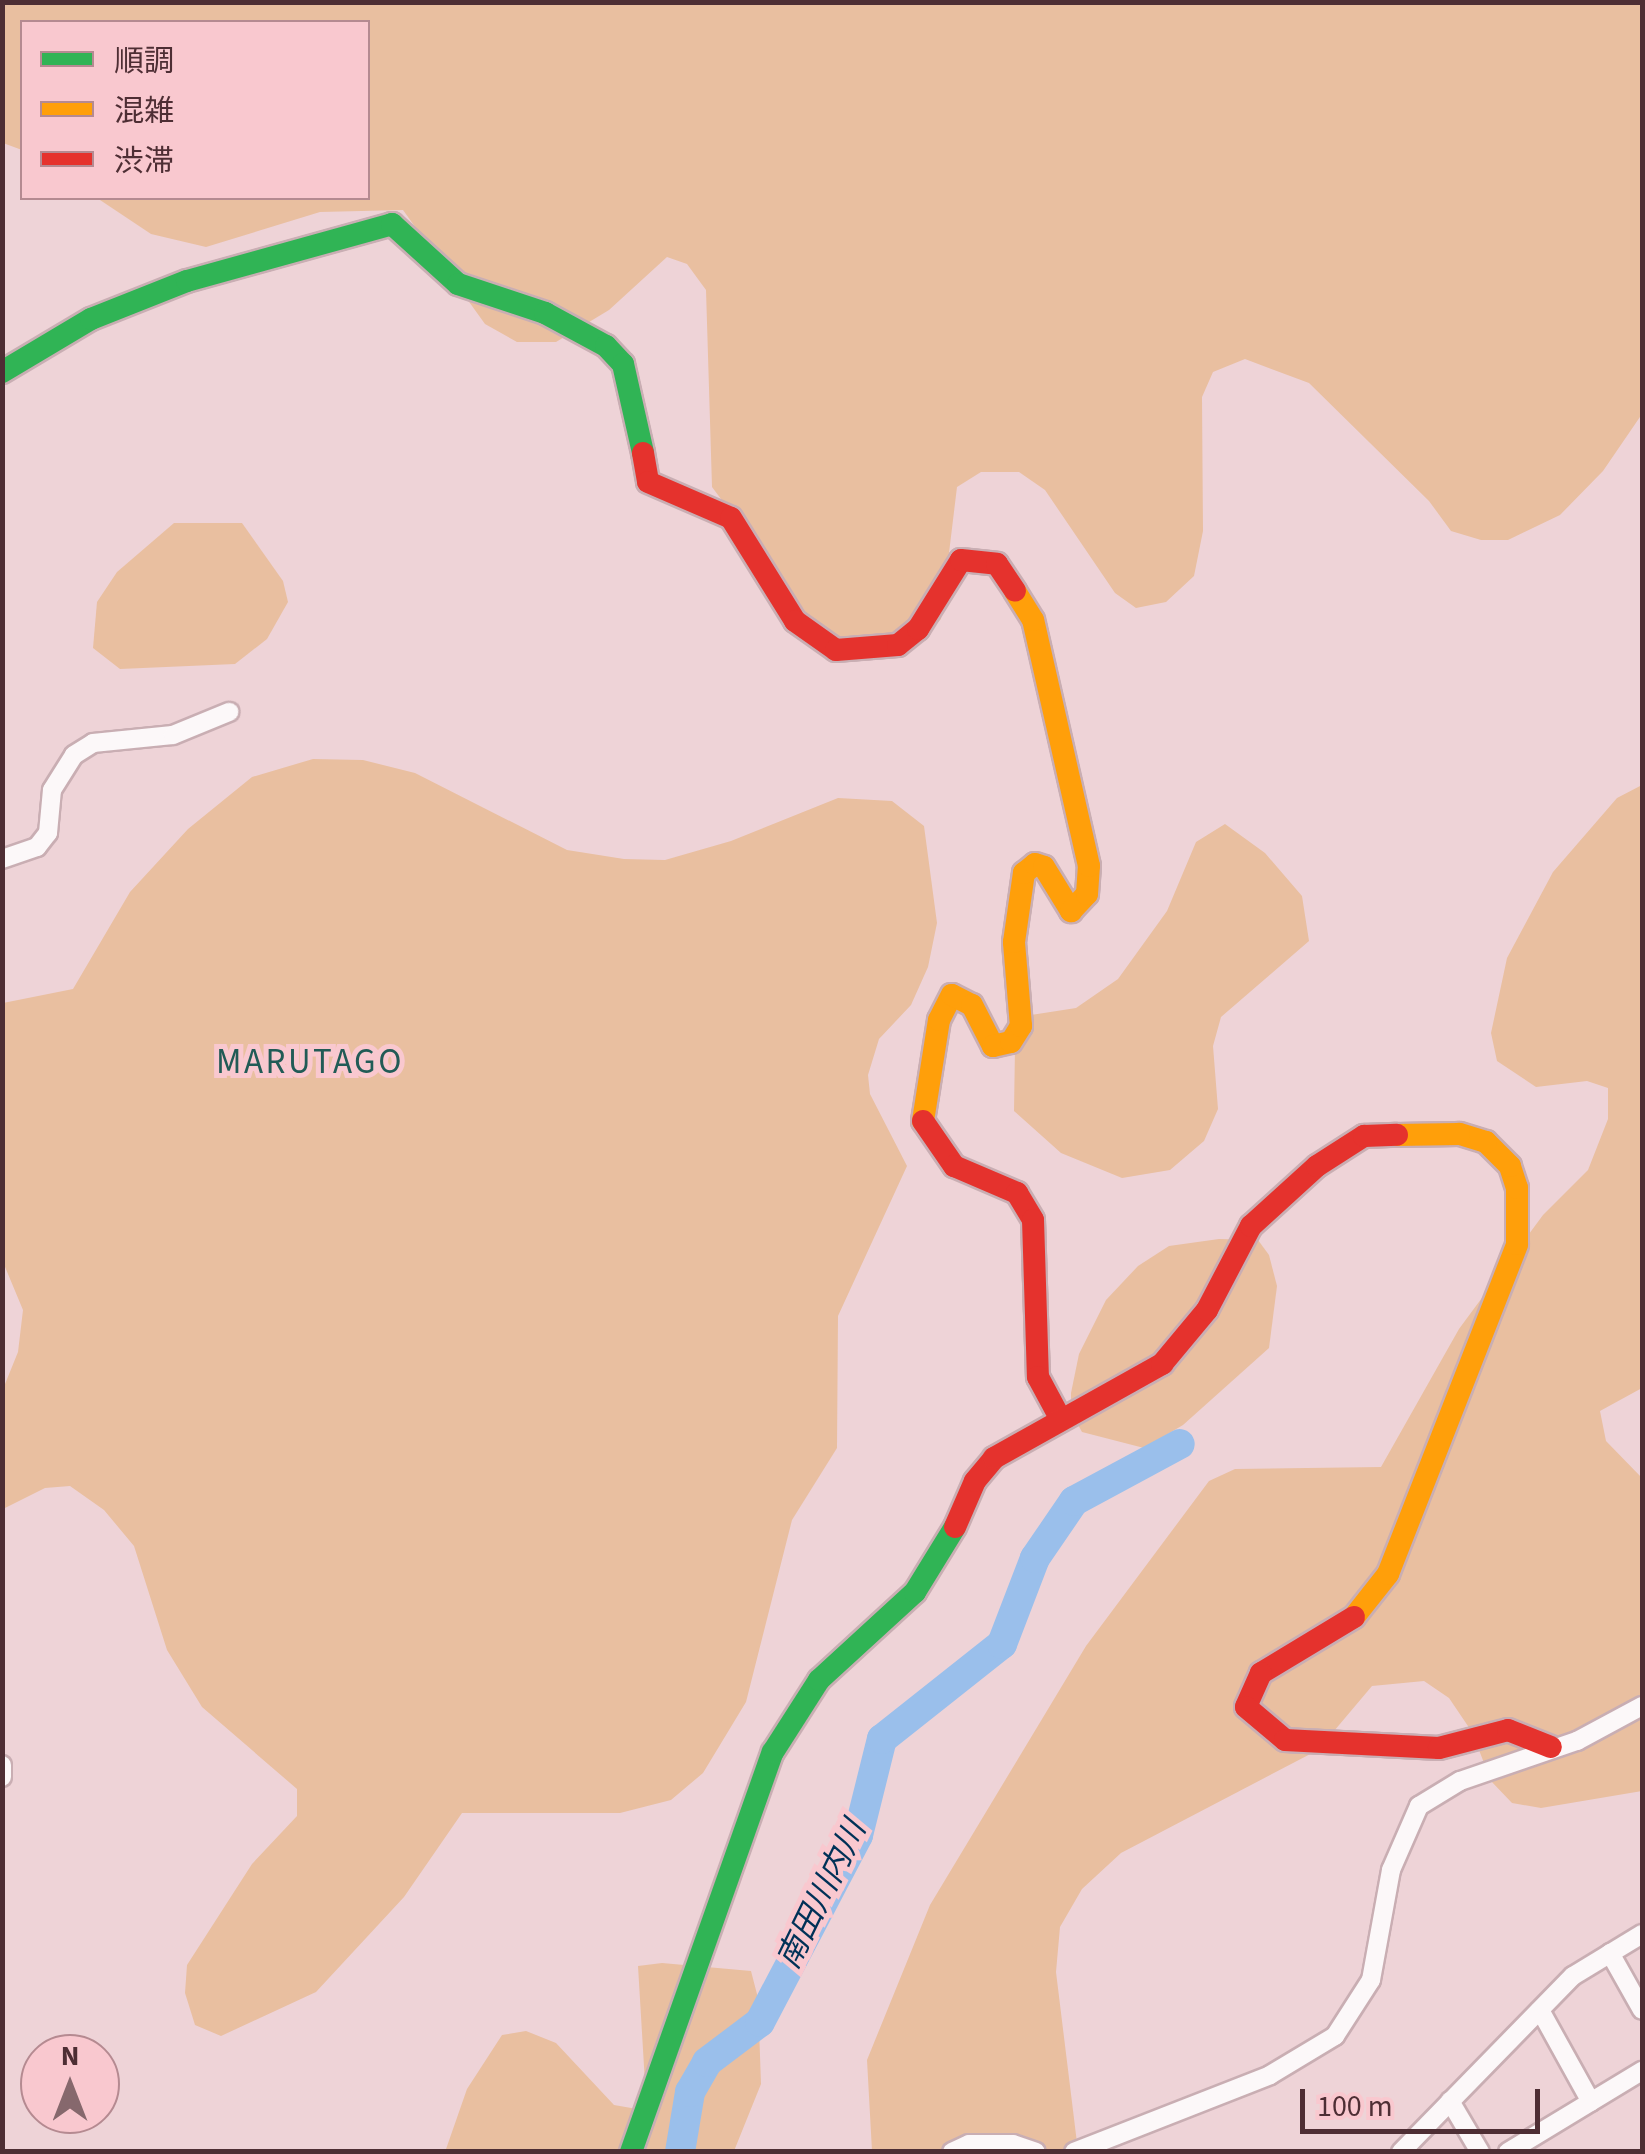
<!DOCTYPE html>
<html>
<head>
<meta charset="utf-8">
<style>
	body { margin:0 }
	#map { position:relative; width:1645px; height:2154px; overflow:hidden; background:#eed3d7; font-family:"Source Sans 3","Noto Sans JP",sans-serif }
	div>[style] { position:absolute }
	.green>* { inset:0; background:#e9bfa0 }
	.river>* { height:30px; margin:-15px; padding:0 15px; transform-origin:15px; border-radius:15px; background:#9abfeb }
	.roads { filter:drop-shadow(2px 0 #c9aeb3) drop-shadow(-2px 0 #c9aeb3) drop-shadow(0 2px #c9aeb3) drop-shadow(0 -2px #c9aeb3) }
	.street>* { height:18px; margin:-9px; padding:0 9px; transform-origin:9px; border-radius:9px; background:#fcf8f9 }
	.fast>* { height:22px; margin:-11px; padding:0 11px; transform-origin:11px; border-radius:11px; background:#30b455 }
	.slow>* { height:22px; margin:-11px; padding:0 11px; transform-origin:11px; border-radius:11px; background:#ff9f0a }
	.jam>* { height:22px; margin:-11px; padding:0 11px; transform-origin:11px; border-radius:11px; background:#e5322d }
	span { translate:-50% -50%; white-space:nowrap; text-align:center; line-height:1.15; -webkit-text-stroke:10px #f9c8cf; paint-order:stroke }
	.water-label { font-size:32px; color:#003157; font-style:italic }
	.quarter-label { font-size:35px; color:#215b56; letter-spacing:2.5px }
	.frame { position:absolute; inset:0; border:5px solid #4e2e34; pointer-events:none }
	.legend { position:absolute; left:20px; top:20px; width:350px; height:180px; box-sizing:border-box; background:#f9c8cf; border:2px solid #b58a91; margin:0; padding:12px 18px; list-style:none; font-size:30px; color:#4e2e34 }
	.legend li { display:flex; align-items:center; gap:20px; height:50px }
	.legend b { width:50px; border:2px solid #b58a91 }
	.north { position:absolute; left:20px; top:2034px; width:100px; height:100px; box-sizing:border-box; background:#f9c8cf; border:2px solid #b58a91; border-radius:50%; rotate:0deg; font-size:28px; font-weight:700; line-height:40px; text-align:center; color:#4e2e34 }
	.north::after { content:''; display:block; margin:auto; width:35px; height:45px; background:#86686d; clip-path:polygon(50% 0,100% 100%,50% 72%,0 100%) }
	.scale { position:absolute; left:1300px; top:2089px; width:240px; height:45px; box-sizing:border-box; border:5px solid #4e2e34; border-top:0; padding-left:12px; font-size:30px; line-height:35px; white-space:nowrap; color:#4e2e34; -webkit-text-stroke:8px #f9c8cf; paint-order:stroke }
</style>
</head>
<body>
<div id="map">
	<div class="green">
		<div style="clip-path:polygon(3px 3px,1642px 3px,1642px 414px,1603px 471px,1560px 515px,1508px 540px,1481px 540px,1451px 531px,1429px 501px,1309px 383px,1245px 359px,1213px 372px,1202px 397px,1203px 531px,1194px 576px,1166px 602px,1136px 608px,1115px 593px,1045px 490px,1019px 472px,981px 472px,957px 487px,941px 619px,911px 651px,860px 659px,838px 655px,712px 487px,706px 290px,687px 264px,667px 257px,609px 310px,556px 342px,517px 342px,485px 324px,403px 210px,320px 212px,206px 247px,151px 234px,97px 198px,368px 198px,368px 22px,22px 22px,22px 150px,3px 143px)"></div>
		<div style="clip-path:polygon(174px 523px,242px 523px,283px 581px,288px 602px,267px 639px,235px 664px,120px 669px,93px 648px,97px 602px,117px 572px)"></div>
		<div style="clip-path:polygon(313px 759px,363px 760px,415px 773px,567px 850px,624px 859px,665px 860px,731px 841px,838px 798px,892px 801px,924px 826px,937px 923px,928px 967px,911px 1005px,879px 1039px,868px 1075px,870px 1094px,907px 1166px,838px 1316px,837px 1448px,792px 1520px,746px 1702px,703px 1773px,671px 1800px,620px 1813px,462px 1813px,404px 1897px,316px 1992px,221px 2036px,195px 2025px,185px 1993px,187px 1965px,252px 1864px,297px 1816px,297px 1789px,202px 1707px,167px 1650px,134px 1546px,104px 1510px,70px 1486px,45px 1488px,3px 1509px,3px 1389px,18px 1352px,23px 1310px,3px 1262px,3px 1003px,73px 989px,130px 892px,188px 829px,252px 777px)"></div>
		<div style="clip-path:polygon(1642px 785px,1642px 1388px,1600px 1411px,1606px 1441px,1642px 1478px,1642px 1791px,1541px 1808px,1512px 1803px,1491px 1781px,1472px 1732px,1449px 1698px,1424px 1681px,1372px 1686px,1318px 1750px,1121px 1853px,1082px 1889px,1060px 1927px,1056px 1972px,1078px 2151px,872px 2151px,867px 2060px,930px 1905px,1086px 1646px,1209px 1481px,1235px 1469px,1381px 1467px,1459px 1329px,1543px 1215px,1588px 1170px,1608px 1119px,1608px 1088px,1587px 1081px,1536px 1087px,1497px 1061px,1491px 1033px,1507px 958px,1553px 872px,1617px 798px)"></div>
		<div style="clip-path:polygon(1225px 824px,1265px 853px,1302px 896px,1309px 941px,1221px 1017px,1213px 1046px,1218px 1109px,1204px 1141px,1170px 1170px,1122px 1178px,1061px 1153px,1014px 1111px,1015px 1047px,1031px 1015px,1076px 1008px,1118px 979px,1167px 911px,1196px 842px)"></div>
		<div style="clip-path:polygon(1219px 1239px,1258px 1240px,1269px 1255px,1277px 1286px,1269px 1348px,1183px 1425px,1144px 1448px,1082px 1432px,1071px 1412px,1071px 1393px,1079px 1354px,1106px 1300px,1138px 1266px,1169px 1246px)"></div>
		<div style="clip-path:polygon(662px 1963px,751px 1971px,758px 1998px,761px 2084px,734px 2151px,445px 2152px,467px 2089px,502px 2035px,526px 2031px,556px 2043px,614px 2105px,637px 2109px,645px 2083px,638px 1966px)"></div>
	</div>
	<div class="river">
		<div style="left:680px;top:2152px;width:61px;rotate:-80.5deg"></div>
		<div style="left:690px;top:2092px;width:34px;rotate:-60deg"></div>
		<div style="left:707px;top:2062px;width:66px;rotate:-37deg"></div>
		<div style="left:760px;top:2022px;width:211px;rotate:-62.3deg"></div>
		<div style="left:858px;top:1835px;width:99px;rotate:-76deg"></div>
		<div style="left:882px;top:1739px;width:153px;rotate:-38.4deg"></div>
		<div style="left:1002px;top:1644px;width:92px;rotate:-69deg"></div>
		<div style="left:1035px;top:1558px;width:69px;rotate:-55.6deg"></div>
		<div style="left:1074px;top:1501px;width:120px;rotate:-28.3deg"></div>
	</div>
	<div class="roads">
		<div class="street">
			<div style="left:2px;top:859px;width:37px;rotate:-19deg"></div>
			<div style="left:37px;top:847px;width:18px;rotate:-52deg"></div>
			<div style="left:48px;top:833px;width:43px;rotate:-84.7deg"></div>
			<div style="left:52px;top:790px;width:41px;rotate:-57.8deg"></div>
			<div style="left:74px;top:755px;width:22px;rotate:-32deg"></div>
			<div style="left:93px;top:743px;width:80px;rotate:-5.7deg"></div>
			<div style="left:173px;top:735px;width:61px;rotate:-22.3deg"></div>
			<div style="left:2px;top:1765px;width:12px;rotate:90deg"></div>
			<div style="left:1610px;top:1953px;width:65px;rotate:60.7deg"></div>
			<div style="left:1540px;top:2010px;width:105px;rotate:61deg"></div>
			<div style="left:1450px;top:2101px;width:59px;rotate:59.5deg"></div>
			<div style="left:952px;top:2152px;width:19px;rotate:-25deg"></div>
			<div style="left:969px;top:2144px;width:44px"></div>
			<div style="left:1013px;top:2144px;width:24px;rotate:19deg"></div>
			<div style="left:1074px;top:2152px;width:211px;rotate:-21.4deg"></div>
			<div style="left:1270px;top:2075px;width:76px;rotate:-31deg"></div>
			<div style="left:1335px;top:2036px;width:67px;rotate:-57.3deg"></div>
			<div style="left:1371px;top:1980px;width:112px;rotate:-79.7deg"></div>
			<div style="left:1391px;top:1870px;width:70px;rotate:-66.4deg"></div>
			<div style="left:1419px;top:1806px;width:48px;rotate:-31.4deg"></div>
			<div style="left:1460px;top:1781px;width:124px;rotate:-18.9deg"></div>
			<div style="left:1577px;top:1741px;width:74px;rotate:-28.3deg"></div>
			<div style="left:1401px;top:2152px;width:246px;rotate:-45.7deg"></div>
			<div style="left:1573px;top:1976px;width:81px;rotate:-31.3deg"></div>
			<div style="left:1508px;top:2152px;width:157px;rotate:-31.2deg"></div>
		</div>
		<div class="fast">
			<div style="left:2px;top:372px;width:104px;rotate:-30.8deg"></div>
			<div style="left:91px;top:319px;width:103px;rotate:-21.6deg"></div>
			<div style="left:187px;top:281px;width:213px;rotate:-15.5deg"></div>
			<div style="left:392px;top:224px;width:89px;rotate:42.3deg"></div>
			<div style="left:458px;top:284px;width:92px;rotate:18.4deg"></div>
			<div style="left:545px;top:313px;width:69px;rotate:28.4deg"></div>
			<div style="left:606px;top:346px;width:25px;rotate:47deg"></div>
			<div style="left:623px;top:364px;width:91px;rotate:77.3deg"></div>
			<div style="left:631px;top:2152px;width:424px;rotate:-70.5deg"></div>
			<div style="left:773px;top:1752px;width:85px;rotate:-57.4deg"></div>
			<div style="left:819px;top:1680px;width:130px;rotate:-42.5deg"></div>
			<div style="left:915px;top:1592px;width:76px;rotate:-58.4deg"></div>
		</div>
		<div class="slow">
			<div style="left:923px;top:1121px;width:102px;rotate:-81deg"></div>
			<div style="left:939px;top:1020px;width:28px;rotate:-63deg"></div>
			<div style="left:952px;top:995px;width:22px;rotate:27deg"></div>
			<div style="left:972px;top:1005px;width:46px;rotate:62.9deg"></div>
			<div style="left:993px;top:1046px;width:18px;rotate:-13deg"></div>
			<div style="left:1011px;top:1042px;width:19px;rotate:-58deg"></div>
			<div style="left:1021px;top:1026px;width:84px;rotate:-94.8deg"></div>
			<div style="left:1014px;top:942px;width:70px;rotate:-81.8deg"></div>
			<div style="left:1024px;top:873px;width:14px;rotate:-39deg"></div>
			<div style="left:1035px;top:864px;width:9px;rotate:18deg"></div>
			<div style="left:1044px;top:867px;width:52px;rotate:58.5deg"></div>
			<div style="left:1071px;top:911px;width:23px;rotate:-47deg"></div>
			<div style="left:1087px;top:894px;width:28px;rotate:-86deg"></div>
			<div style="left:1089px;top:866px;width:252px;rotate:-102.8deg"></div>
			<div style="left:1033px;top:620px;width:34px;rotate:-122deg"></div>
			<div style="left:1354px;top:1617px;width:55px;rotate:-51.7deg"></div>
			<div style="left:1388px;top:1574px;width:354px;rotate:-68.6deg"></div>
			<div style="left:1517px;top:1244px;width:56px;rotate:-90deg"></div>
			<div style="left:1517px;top:1188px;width:23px;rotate:-108deg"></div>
			<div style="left:1510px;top:1166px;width:34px;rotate:-135deg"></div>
			<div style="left:1486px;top:1142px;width:28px;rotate:-163deg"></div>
			<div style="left:1459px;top:1134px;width:62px;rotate:179.1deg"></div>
		</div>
		<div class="jam">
			<div style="left:643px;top:453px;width:29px;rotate:80deg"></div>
			<div style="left:648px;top:482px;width:90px;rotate:23.4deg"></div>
			<div style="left:731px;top:518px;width:121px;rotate:58.1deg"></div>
			<div style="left:795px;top:621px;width:50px;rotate:35.3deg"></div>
			<div style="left:836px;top:650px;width:62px;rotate:-4.6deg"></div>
			<div style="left:898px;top:645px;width:26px;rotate:-39deg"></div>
			<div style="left:918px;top:629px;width:81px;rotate:-58.1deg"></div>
			<div style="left:961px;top:560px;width:36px;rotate:6deg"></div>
			<div style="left:997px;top:564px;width:32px;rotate:56deg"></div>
			<div style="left:923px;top:1121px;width:55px;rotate:55.4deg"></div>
			<div style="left:954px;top:1166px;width:69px;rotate:23.2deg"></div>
			<div style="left:1017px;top:1193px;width:31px;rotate:59deg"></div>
			<div style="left:1033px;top:1220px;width:157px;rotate:88.2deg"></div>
			<div style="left:1038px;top:1377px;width:47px;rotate:61.8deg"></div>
			<div style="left:955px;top:1527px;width:50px;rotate:-66.5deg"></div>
			<div style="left:975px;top:1481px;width:30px;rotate:-50deg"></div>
			<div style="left:994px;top:1458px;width:193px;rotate:-29.2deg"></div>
			<div style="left:1162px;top:1364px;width:70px;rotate:-50.2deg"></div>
			<div style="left:1207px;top:1310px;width:95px;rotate:-62.4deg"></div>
			<div style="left:1251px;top:1226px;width:89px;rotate:-42.3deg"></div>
			<div style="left:1317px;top:1166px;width:56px;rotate:-32.6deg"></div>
			<div style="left:1364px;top:1136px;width:33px;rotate:-2deg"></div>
			<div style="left:1354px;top:1617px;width:109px;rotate:148.9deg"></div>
			<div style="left:1261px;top:1673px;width:37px;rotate:114deg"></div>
			<div style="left:1246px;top:1707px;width:51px;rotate:40.2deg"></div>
			<div style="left:1285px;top:1740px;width:154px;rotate:3deg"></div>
			<div style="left:1439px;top:1748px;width:71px;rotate:-14.6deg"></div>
			<div style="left:1508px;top:1730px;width:46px;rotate:21.6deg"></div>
		</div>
	</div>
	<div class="water-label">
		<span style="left:822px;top:1895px;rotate:-64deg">南田川内川</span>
	</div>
	<div class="quarter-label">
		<span style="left:310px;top:1062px">MARUTAGO</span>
	</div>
	<div class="frame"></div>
	<ul class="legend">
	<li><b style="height:12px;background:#30b455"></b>順調</li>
	<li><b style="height:12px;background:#ff9f0a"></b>混雑</li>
	<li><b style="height:12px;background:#e5322d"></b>渋滞</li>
	</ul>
	<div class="north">N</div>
	<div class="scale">100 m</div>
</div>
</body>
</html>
